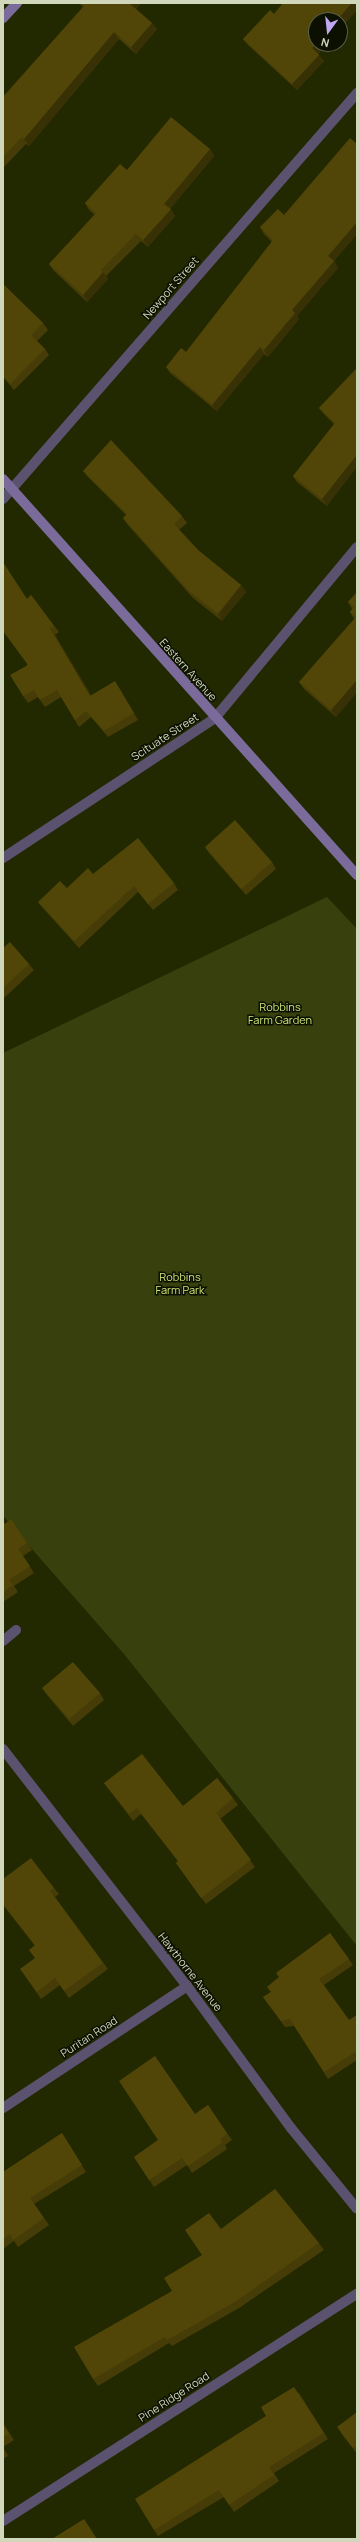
<!DOCTYPE html>
<html>
<head>
<meta charset="utf-8">
<style>
	body { margin:0 }
	#map { position:relative; width:360px; height:2542px; overflow:hidden; background:#222900; font-family:Manrope,sans-serif }
	div>[style] { position:absolute }
	.green>* { inset:0; background:#38400e }
	.street>* { height:10px; margin:-5px; padding:0 5px; transform-origin:5px; border-radius:5px; background:#5b5270 }
	.secondary>* { height:10px; margin:-5px; padding:0 5px; transform-origin:5px; border-radius:5px; background:#7a6b9b }
	.wall>* { inset:0; background:#463c07 }
	.shaded-wall>* { inset:0; background:#393106 }
	.building>* { inset:0; background:#514608 }
	span { translate:-50% -50%; white-space:nowrap; text-align:center; line-height:1.15; -webkit-text-stroke:3px #0c1000; paint-order:stroke }
	.street-label { font-size:11px; color:#d0d7bb }
	.park-label { font-size:11px; color:#d0e776 }
	.frame { position:absolute; inset:0; border:4px solid #d0d7bb; pointer-events:none }
	.north { position:absolute; left:308px; top:12px; width:40px; height:40px; box-sizing:border-box; background:#0c1000; border:1px solid #5a604b; border-radius:50%; rotate:195deg; font-size:11px; font-weight:700; line-height:16px; text-align:center; color:#d0d7bb }
	.north::after { content:''; display:block; margin:auto; width:14px; height:18px; background:#c0a8f3; clip-path:polygon(50% 0,100% 100%,50% 72%,0 100%) }
</style>
</head>
<body>
<div id="map">
	<div class="green">
		<div style="clip-path:polygon(327px 897px,357px 929px,357px 1946px,124px 1654px,3px 1516px,3px 1053px)"></div>
	</div>
	<div class="street">
		<div style="left:3px;top:499px;width:539px;rotate:-48.91deg"></div>
		<div style="left:3px;top:858px;width:254px;rotate:-33.4deg"></div>
		<div style="left:215px;top:718px;width:222px;rotate:-50.3deg"></div>
		<div style="left:3px;top:1641px;width:17px;rotate:-40deg"></div>
		<div style="left:3px;top:1749px;width:300px;rotate:52.2deg"></div>
		<div style="left:187px;top:1986px;width:176px;rotate:53.8deg"></div>
		<div style="left:291px;top:2128px;width:104px;rotate:50.8deg"></div>
		<div style="left:3px;top:2108px;width:221px;rotate:-33.5deg"></div>
		<div style="left:3px;top:2521px;width:421px;rotate:-32.7deg"></div>
	</div>
	<div class="secondary">
		<div style="left:3px;top:18px;width:21px;rotate:-47deg"></div>
		<div style="left:3px;top:479px;width:531px;rotate:48.21deg"></div>
	</div>
	<div class="wall">
		<div style="clip-path:polygon(79px 3px,141px 3px,136px 9px,152px 23px,157px 29px,136px 54px,119px 39px,29px 146px,26px 144px,3px 168px,3px 97px,83px 7px)"></div>
		<div style="clip-path:polygon(357px 10px,340px 29px,340px 20px,326px 44px,318px 54px,324px 61px,297px 90px,248px 45px,243px 39px,274px 14px)"></div>
		<div style="clip-path:polygon(357px 144px,357px 234px,334px 261px,338px 268px,297px 316px,299px 319px,268px 357px,264px 354px,217px 411px,170px 373px,166px 367px,186px 352px,272px 242px,264px 234px,260px 227px,284px 215px)"></div>
		<div style="clip-path:polygon(210px 149px,214px 156px,170px 209px,175px 216px,148px 247px,141px 241px,106px 276px,108px 279px,87px 302px,53px 270px,49px 264px,95px 215px,89px 210px,85px 203px,127px 170px)"></div>
		<div style="clip-path:polygon(3px 284px,43px 323px,48px 330px,37px 341px,45px 349px,49px 355px,14px 390px,3px 377px)"></div>
		<div style="clip-path:polygon(357px 368px,327px 506px,297px 482px,293px 476px,334px 424px,324px 414px,319px 408px)"></div>
		<div style="clip-path:polygon(83px 471px,182px 516px,187px 523px,179px 530px,198px 550px,241px 585px,246px 592px,222px 621px,193px 598px,127px 524px,123px 518px,126px 515px,88px 477px)"></div>
		<div style="clip-path:polygon(357px 592px,357px 692px,336px 717px,304px 689px,299px 682px,354px 619px,350px 612px,352px 609px,348px 602px)"></div>
		<div style="clip-path:polygon(31px 595px,59px 632px,55px 635px,91px 695px,119px 688px,138px 720px,108px 737px,91px 717px,79px 727px,61px 697px,45px 707px,38px 697px,28px 703px,23px 696px,27px 665px,27px 599px)"></div>
		<div style="clip-path:polygon(205px 847px,272px 862px,276px 869px,246px 895px,209px 853px)"></div>
		<div style="clip-path:polygon(93px 874px,174px 883px,178px 890px,153px 910px,138px 892px,79px 948px,43px 908px,38px 902px,67px 888px)"></div>
		<div style="clip-path:polygon(3px 948px,29px 964px,34px 970px,3px 999px)"></div>
		<div style="clip-path:polygon(11px 1519px,32px 1550px,23px 1556px,34px 1573px,14px 1586px,18px 1592px,3px 1602px,3px 1521px,5px 1524px)"></div>
		<div style="clip-path:polygon(42px 1688px,100px 1693px,104px 1700px,73px 1726px,47px 1695px)"></div>
		<div style="clip-path:polygon(104px 1783px,183px 1806px,233px 1798px,238px 1805px,220px 1819px,255px 1867px,206px 1904px,176px 1863px,178px 1861px,141px 1814px,133px 1821px)"></div>
		<div style="clip-path:polygon(3px 1879px,54px 1888px,59px 1894px,55px 1897px,108px 1969px,69px 1998px,60px 1985px,41px 1999px,25px 1976px,35px 1958px,35px 1946px,3px 1905px)"></div>
		<div style="clip-path:polygon(330px 1933px,353px 1965px,324px 1985px,349px 2020px,357px 2015px,357px 2060px,328px 2079px,294px 2026px,285px 2027px,263px 1997px,270px 1993px,279px 1978px)"></div>
		<div style="clip-path:polygon(208px 2105px,232px 2140px,225px 2145px,227px 2149px,192px 2173px,187px 2165px,154px 2187px,134px 2157px)"></div>
		<div style="clip-path:polygon(62px 2133px,86px 2172px,34px 2204px,49px 2225px,18px 2247px,14px 2241px,3px 2249px,3px 2172px)"></div>
		<div style="clip-path:polygon(221px 2229px,319px 2243px,324px 2250px,239px 2308px,172px 2346px,169px 2343px,98px 2386px,93px 2379px,172px 2291px,202px 2255px)"></div>
		<div style="clip-path:polygon(299px 2393px,328px 2439px,274px 2473px,279px 2481px,234px 2512px,224px 2497px,158px 2536px,154px 2530px,266px 2416px)"></div>
		<div style="clip-path:polygon(357px 2412px,357px 2454px,341px 2433px)"></div>
		<div style="clip-path:polygon(3px 2423px,14px 2440px,3px 2447px)"></div>
		<div style="clip-path:polygon(3px 2447px,8px 2456px,3px 2459px)"></div>
	</div>
	<div class="shaded-wall">
		<div style="clip-path:polygon(130px 3px,141px 3px,134px 10px,130px 4px)"></div>
		<div style="clip-path:polygon(352px 3px,357px 3px,357px 10px,340px 29px,340px 20px,337px 20px)"></div>
		<div style="clip-path:polygon(152px 23px,157px 29px,136px 54px,131px 47px)"></div>
		<div style="clip-path:polygon(114px 32px,119px 39px,29px 146px,24px 139px)"></div>
		<div style="clip-path:polygon(316px 44px,326px 44px,316px 55px,312px 48px)"></div>
		<div style="clip-path:polygon(319px 55px,324px 61px,297px 90px,292px 84px)"></div>
		<div style="clip-path:polygon(210px 149px,214px 156px,169px 210px,164px 204px)"></div>
		<div style="clip-path:polygon(171px 209px,175px 216px,148px 247px,143px 240px)"></div>
		<div style="clip-path:polygon(357px 222px,357px 234px,332px 263px,328px 256px)"></div>
		<div style="clip-path:polygon(334px 261px,338px 268px,297px 316px,299px 319px,268px 357px,264px 350px,292px 310px)"></div>
		<div style="clip-path:polygon(103px 272px,108px 279px,87px 302px,83px 295px)"></div>
		<div style="clip-path:polygon(260px 347px,264px 354px,217px 411px,212px 405px)"></div>
		<div style="clip-path:polygon(357px 455px,357px 467px,327px 506px,322px 499px)"></div>
		<div style="clip-path:polygon(241px 585px,246px 592px,222px 621px,218px 614px)"></div>
		<div style="clip-path:polygon(50px 628px,55px 635px,95px 702px,90px 696px)"></div>
		<div style="clip-path:polygon(357px 680px,357px 692px,336px 717px,331px 710px)"></div>
		<div style="clip-path:polygon(62px 2133px,66px 2140px,86px 2172px,82px 2165px)"></div>
	</div>
	<div class="building">
		<div style="clip-path:polygon(81px 3px,130px 3px,130px 4px,152px 23px,131px 47px,114px 32px,24px 139px,22px 137px,3px 157px,3px 97px,84px 6px)"></div>
		<div style="clip-path:polygon(283px 3px,352px 3px,337px 20px,316px 20px,316px 44px,312px 48px,319px 55px,292px 84px,243px 39px,270px 10px,274px 14px)"></div>
		<div style="clip-path:polygon(171px 117px,210px 149px,164px 204px,171px 209px,143px 240px,136px 234px,101px 270px,103px 272px,83px 295px,49px 264px,96px 213px,85px 203px,120px 164px,127px 170px)"></div>
		<div style="clip-path:polygon(350px 138px,357px 144px,357px 222px,328px 256px,334px 261px,292px 310px,295px 313px,264px 350px,260px 347px,212px 405px,166px 367px,181px 348px,186px 352px,273px 240px,260px 227px,278px 209px,284px 215px)"></div>
		<div style="clip-path:polygon(3px 284px,43px 323px,31px 335px,45px 349px,10px 384px,3px 376px)"></div>
		<div style="clip-path:polygon(357px 368px,357px 455px,322px 499px,293px 476px,335px 423px,319px 408px)"></div>
		<div style="clip-path:polygon(111px 440px,182px 516px,174px 524px,198px 550px,241px 585px,218px 614px,189px 591px,123px 518px,127px 514px,83px 471px)"></div>
		<div style="clip-path:polygon(3px 562px,27px 599px,31px 595px,54px 626px,50px 628px,90px 696px,115px 681px,134px 713px,104px 731px,86px 711px,75px 720px,57px 690px,40px 700px,34px 690px,23px 696px,10px 675px,28px 665px,3px 631px)"></div>
		<div style="clip-path:polygon(357px 592px,357px 680px,331px 710px,299px 682px,356px 617px,350px 612px,354px 607px,348px 602px)"></div>
		<div style="clip-path:polygon(235px 820px,272px 862px,241px 889px,205px 847px)"></div>
		<div style="clip-path:polygon(138px 838px,174px 883px,148px 904px,134px 886px,74px 941px,38px 902px,60px 881px,67px 888px,88px 868px,93px 874px)"></div>
		<div style="clip-path:polygon(10px 942px,29px 964px,3px 988px,3px 948px)"></div>
		<div style="clip-path:polygon(11px 1519px,27px 1543px,18px 1549px,30px 1566px,9px 1580px,13px 1585px,3px 1592px,3px 1521px,5px 1524px)"></div>
		<div style="clip-path:polygon(73px 1662px,100px 1693px,69px 1719px,42px 1688px)"></div>
		<div style="clip-path:polygon(142px 1754px,183px 1806px,217px 1778px,233px 1798px,216px 1813px,251px 1860px,201px 1898px,176px 1863px,178px 1861px,137px 1808px,129px 1814px,104px 1783px)"></div>
		<div style="clip-path:polygon(31px 1858px,54px 1888px,50px 1891px,103px 1963px,64px 1991px,55px 1978px,37px 1992px,20px 1969px,35px 1958px,29px 1950px,35px 1945px,3px 1904px,3px 1879px)"></div>
		<div style="clip-path:polygon(330px 1933px,349px 1959px,319px 1979px,349px 2020px,357px 2015px,357px 2051px,324px 2072px,290px 2019px,281px 2021px,263px 1997px,271px 1992px,267px 1987px,279px 1977px,276px 1973px)"></div>
		<div style="clip-path:polygon(155px 2056px,195px 2114px,208px 2105px,227px 2134px,220px 2139px,223px 2142px,188px 2166px,182px 2158px,149px 2180px,134px 2157px,158px 2140px,119px 2081px)"></div>
		<div style="clip-path:polygon(62px 2133px,82px 2165px,30px 2198px,44px 2218px,13px 2240px,10px 2234px,3px 2239px,3px 2172px)"></div>
		<div style="clip-path:polygon(275px 2189px,319px 2243px,235px 2302px,167px 2340px,165px 2337px,93px 2379px,74px 2347px,172px 2291px,164px 2278px,202px 2255px,185px 2230px,209px 2213px,221px 2229px)"></div>
		<div style="clip-path:polygon(294px 2387px,324px 2433px,269px 2467px,274px 2475px,229px 2505px,219px 2490px,154px 2530px,135px 2499px,266px 2416px,261px 2407px)"></div>
		<div style="clip-path:polygon(357px 2412px,357px 2445px,353px 2448px,337px 2427px)"></div>
		<div style="clip-path:polygon(3px 2424px,9px 2434px,3px 2437px)"></div>
		<div style="clip-path:polygon(84px 2519px,97px 2539px,52px 2539px)"></div>
	</div>
	<div class="street-label">
		<span style="left:171px;top:288px;rotate:-49deg">Newport Street</span>
		<span style="left:188px;top:670px;rotate:48deg">Eastern Avenue</span>
		<span style="left:165px;top:737px;rotate:-33deg">Scituate Street</span>
		<span style="left:190px;top:1972px;rotate:52deg">Hawthorne Avenue</span>
		<span style="left:89px;top:2037px;rotate:-33deg">Puritan Road</span>
		<span style="left:174px;top:2397px;rotate:-33deg">Pine Ridge Road</span>
	</div>
	<div class="park-label">
		<span style="left:280px;top:1014px">Robbins<br>Farm Garden</span>
		<span style="left:180px;top:1284px">Robbins<br>Farm Park</span>
	</div>
	<div class="frame"></div>
	<div class="north">N</div>
</div>
</body>
</html>
